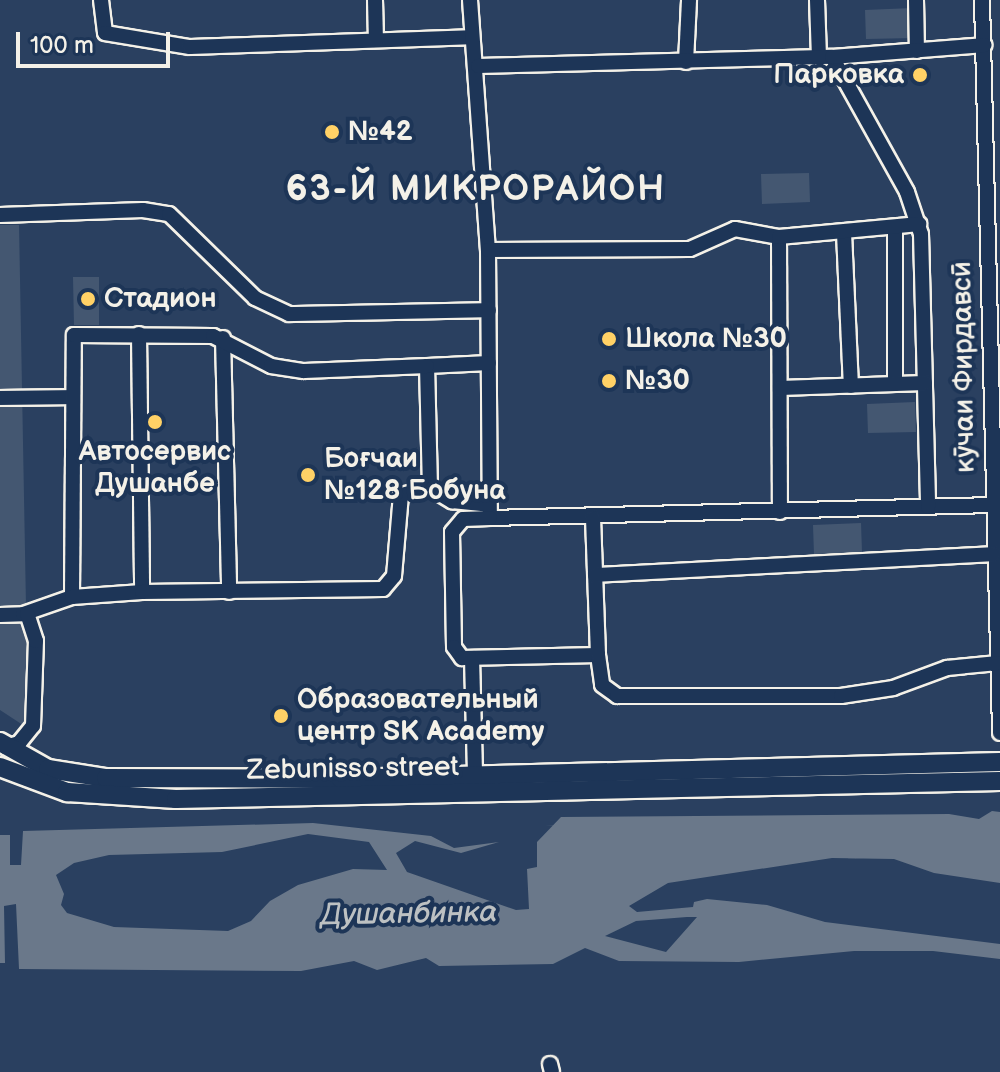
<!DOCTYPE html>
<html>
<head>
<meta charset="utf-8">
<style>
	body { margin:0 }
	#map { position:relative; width:1000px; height:1072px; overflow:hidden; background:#2a4060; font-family:"Balsamiq Sans",sans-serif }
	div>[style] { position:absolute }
	.green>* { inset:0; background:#445771 }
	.water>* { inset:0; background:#6a788a }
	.roads { filter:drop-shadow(2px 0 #f4f1e8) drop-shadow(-2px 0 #f4f1e8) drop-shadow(0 2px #f4f1e8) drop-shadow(0 -2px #f4f1e8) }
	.minor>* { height:14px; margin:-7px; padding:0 7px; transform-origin:7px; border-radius:7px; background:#1d3557 }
	.major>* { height:18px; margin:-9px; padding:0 9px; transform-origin:9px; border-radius:9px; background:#1d3557 }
	.dots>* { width:22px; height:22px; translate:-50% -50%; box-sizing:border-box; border:4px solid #1d3557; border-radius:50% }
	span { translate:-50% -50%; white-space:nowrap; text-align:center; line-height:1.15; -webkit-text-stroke:8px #1d3557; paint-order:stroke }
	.poi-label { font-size:28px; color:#f4f1e8; font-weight:700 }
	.right { translate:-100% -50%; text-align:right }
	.left { translate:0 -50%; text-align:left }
	.street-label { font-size:28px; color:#f4f1e8 }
	.water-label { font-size:30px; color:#bdc1c2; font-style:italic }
	.district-label { font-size:36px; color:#f4f1e8; font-weight:700; letter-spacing:2px }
	.scale { position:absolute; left:16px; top:32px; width:154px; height:36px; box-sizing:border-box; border:4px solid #f4f1e8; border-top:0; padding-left:10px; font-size:24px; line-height:28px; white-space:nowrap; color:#f4f1e8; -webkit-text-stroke:6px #1d3557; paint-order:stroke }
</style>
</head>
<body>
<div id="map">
	<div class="green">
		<div style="clip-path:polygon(913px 8px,914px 38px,866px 39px,865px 10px)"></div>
		<div style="clip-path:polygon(809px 173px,810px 202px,762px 204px,761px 174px)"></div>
		<div style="clip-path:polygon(0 225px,19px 225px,26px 607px,0 612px)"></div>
		<div style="clip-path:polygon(73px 277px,99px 277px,99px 325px,74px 325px)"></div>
		<div style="clip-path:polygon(915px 402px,916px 432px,868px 433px,867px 404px)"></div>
		<div style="clip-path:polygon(861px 523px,862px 553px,814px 554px,813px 525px)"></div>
		<div style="clip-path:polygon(21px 619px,26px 623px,29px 729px,0 710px,0 620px)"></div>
	</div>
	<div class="water">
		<div style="clip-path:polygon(evenodd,992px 811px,1000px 812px,1000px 883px,934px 873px,894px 859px,832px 858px,668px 883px,629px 906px,637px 912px,693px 907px,694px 902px,707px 899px,767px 905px,825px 922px,1000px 944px,1000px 959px,933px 951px,854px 951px,739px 962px,619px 961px,585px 948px,553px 964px,439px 966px,426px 958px,377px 970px,354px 961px,301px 971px,19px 969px,16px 904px,4px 906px,5px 963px,0 963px,0 835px,10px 835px,10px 865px,21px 865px,23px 831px,313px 823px,431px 836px,454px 848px,499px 842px,461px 853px,415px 841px,396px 853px,407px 872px,516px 910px,529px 909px,527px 869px,537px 867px,537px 842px,561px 817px,949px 814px,979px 819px,992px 811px,308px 834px,369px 842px,387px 870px,353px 869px,298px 885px,270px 901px,251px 921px,228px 931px,114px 927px,67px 913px,61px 905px,64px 894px,56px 875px,74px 863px,109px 855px,222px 852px,308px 834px,992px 811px,687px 917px,697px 917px,666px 952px,605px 936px,636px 921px,687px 917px)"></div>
	</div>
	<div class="roads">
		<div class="minor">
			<div style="left:101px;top:0;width:33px;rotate:83deg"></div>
			<div style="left:105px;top:33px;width:86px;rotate:9.4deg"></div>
			<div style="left:190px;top:47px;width:280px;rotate:-2deg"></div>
			<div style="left:375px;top:0;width:40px;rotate:88.6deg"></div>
			<div style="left:470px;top:0;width:251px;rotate:85.9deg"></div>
			<div style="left:488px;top:250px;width:268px;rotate:89.6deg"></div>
			<div style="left:490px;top:518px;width:503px;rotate:-1.48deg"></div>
			<div style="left:817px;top:0;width:57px;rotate:88deg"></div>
			<div style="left:916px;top:0;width:51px;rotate:88.9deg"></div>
			<div style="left:982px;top:0;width:733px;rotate:88.59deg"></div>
			<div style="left:832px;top:57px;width:154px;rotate:60.9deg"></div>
			<div style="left:907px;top:192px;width:44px;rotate:71.6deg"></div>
			<div style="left:921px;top:234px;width:273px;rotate:88.5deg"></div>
			<div style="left:686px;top:62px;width:62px;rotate:-87.2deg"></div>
			<div style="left:478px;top:66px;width:354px;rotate:-1.5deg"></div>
			<div style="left:832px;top:57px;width:153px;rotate:-4.5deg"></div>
			<div style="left:0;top:215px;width:143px;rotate:-2deg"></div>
			<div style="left:143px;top:210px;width:26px;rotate:9deg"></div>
			<div style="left:169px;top:214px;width:120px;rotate:44.3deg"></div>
			<div style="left:255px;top:298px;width:38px;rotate:25deg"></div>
			<div style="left:289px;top:314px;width:200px;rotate:-1.1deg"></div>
			<div style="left:895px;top:227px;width:157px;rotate:90deg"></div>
			<div style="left:844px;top:233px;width:153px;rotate:87.4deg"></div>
			<div style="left:779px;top:237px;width:275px;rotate:89.8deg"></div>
			<div style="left:488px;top:250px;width:202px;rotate:-0.3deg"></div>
			<div style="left:690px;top:249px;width:49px;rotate:-24deg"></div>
			<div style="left:735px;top:229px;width:45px;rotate:10.3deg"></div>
			<div style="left:779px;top:237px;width:141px;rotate:-5.3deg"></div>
			<div style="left:139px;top:334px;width:258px;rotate:89.3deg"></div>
			<div style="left:223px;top:338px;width:254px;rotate:88.6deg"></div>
			<div style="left:780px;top:388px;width:145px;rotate:-2deg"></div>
			<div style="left:0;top:398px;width:72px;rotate:-0.8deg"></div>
			<div style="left:430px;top:488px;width:122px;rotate:-91.4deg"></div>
			<div style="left:427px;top:366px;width:62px;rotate:-2.8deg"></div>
			<div style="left:490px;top:518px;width:27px;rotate:178deg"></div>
			<div style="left:463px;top:519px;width:17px;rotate:130deg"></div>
			<div style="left:452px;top:532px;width:115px;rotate:89deg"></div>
			<div style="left:454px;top:647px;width:14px;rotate:54deg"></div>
			<div style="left:462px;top:658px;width:136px;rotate:-1.3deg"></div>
			<div style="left:598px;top:655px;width:30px;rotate:82deg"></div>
			<div style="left:602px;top:685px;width:19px;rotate:36deg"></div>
			<div style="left:617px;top:696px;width:224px"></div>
			<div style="left:841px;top:696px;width:53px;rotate:-8.7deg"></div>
			<div style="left:893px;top:688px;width:58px;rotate:-20.3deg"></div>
			<div style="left:947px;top:668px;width:51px;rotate:-5.6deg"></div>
			<div style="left:593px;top:518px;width:137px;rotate:87.9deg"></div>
			<div style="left:595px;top:575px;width:399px;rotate:-3deg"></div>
			<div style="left:72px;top:597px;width:262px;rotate:-89.6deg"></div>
			<div style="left:74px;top:335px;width:139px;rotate:0.4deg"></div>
			<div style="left:213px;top:336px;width:65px;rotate:27.3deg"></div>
			<div style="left:271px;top:366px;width:33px;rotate:9deg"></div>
			<div style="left:304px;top:371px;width:123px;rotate:-2.3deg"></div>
			<div style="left:0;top:615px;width:23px;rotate:-2deg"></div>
			<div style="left:23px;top:614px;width:52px;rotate:-19.1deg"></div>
			<div style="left:72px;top:597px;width:70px;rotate:-4.1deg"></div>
			<div style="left:142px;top:592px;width:241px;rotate:-0.7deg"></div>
			<div style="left:383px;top:589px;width:17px;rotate:-50deg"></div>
			<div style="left:394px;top:576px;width:81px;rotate:-85.1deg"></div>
			<div style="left:401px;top:495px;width:30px;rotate:-14deg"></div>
			<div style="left:430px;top:488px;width:26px;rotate:31deg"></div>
			<div style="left:452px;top:501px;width:37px;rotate:6deg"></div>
			<div style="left:472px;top:658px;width:117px;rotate:88.5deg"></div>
			<div style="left:5px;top:747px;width:15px;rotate:-16deg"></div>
			<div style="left:19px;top:743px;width:22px;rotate:-51deg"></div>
			<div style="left:33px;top:726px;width:85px;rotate:-88deg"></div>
			<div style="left:36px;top:641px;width:29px;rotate:-108deg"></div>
			<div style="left:550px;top:1064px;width:8px;rotate:76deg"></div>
		</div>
		<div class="major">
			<div style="left:0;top:742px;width:55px;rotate:29.4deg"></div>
			<div style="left:48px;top:769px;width:59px;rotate:8.8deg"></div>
			<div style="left:106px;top:778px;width:235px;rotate:0.2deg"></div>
			<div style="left:341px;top:779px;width:659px;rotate:-1.48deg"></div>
			<div style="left:0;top:767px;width:72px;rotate:20.5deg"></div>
			<div style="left:67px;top:792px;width:109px;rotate:3.7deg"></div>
			<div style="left:176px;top:799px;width:824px;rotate:-1.25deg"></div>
		</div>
	</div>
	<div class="dots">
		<div style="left:920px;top:75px;background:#ffd166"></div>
		<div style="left:332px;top:132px;background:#ffd166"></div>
		<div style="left:88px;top:299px;background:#ffd166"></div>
		<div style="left:609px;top:339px;background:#ffd166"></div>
		<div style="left:609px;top:381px;background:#ffd166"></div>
		<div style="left:155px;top:422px;background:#ffd166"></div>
		<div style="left:308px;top:475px;background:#ffd166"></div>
		<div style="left:281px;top:716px;background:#ffd166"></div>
	</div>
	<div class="poi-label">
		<span class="right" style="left:904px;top:75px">Парковка</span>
		<span class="left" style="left:348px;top:132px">№42</span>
		<span class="left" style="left:104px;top:299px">Стадион</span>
		<span class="left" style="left:625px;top:339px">Школа №30</span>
		<span class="left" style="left:625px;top:381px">№30</span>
		<span style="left:155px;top:468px">Автосервис<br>Душанбе</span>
		<span class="left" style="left:324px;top:475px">Боғчаи<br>№128 Бобуна</span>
		<span class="left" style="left:297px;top:716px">Образовательный<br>центр SK Academy</span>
	</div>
	<div class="street-label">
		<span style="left:964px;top:367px;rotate:-91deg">кӯчаи Фирдавсӣ</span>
		<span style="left:353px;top:769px;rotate:-1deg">Zebunisso street</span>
	</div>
	<div class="water-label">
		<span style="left:409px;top:914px;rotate:-1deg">Душанбинка</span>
	</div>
	<div class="district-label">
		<span style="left:476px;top:190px">63-Й МИКРОРАЙОН</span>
	</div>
	<div class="scale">100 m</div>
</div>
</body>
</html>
